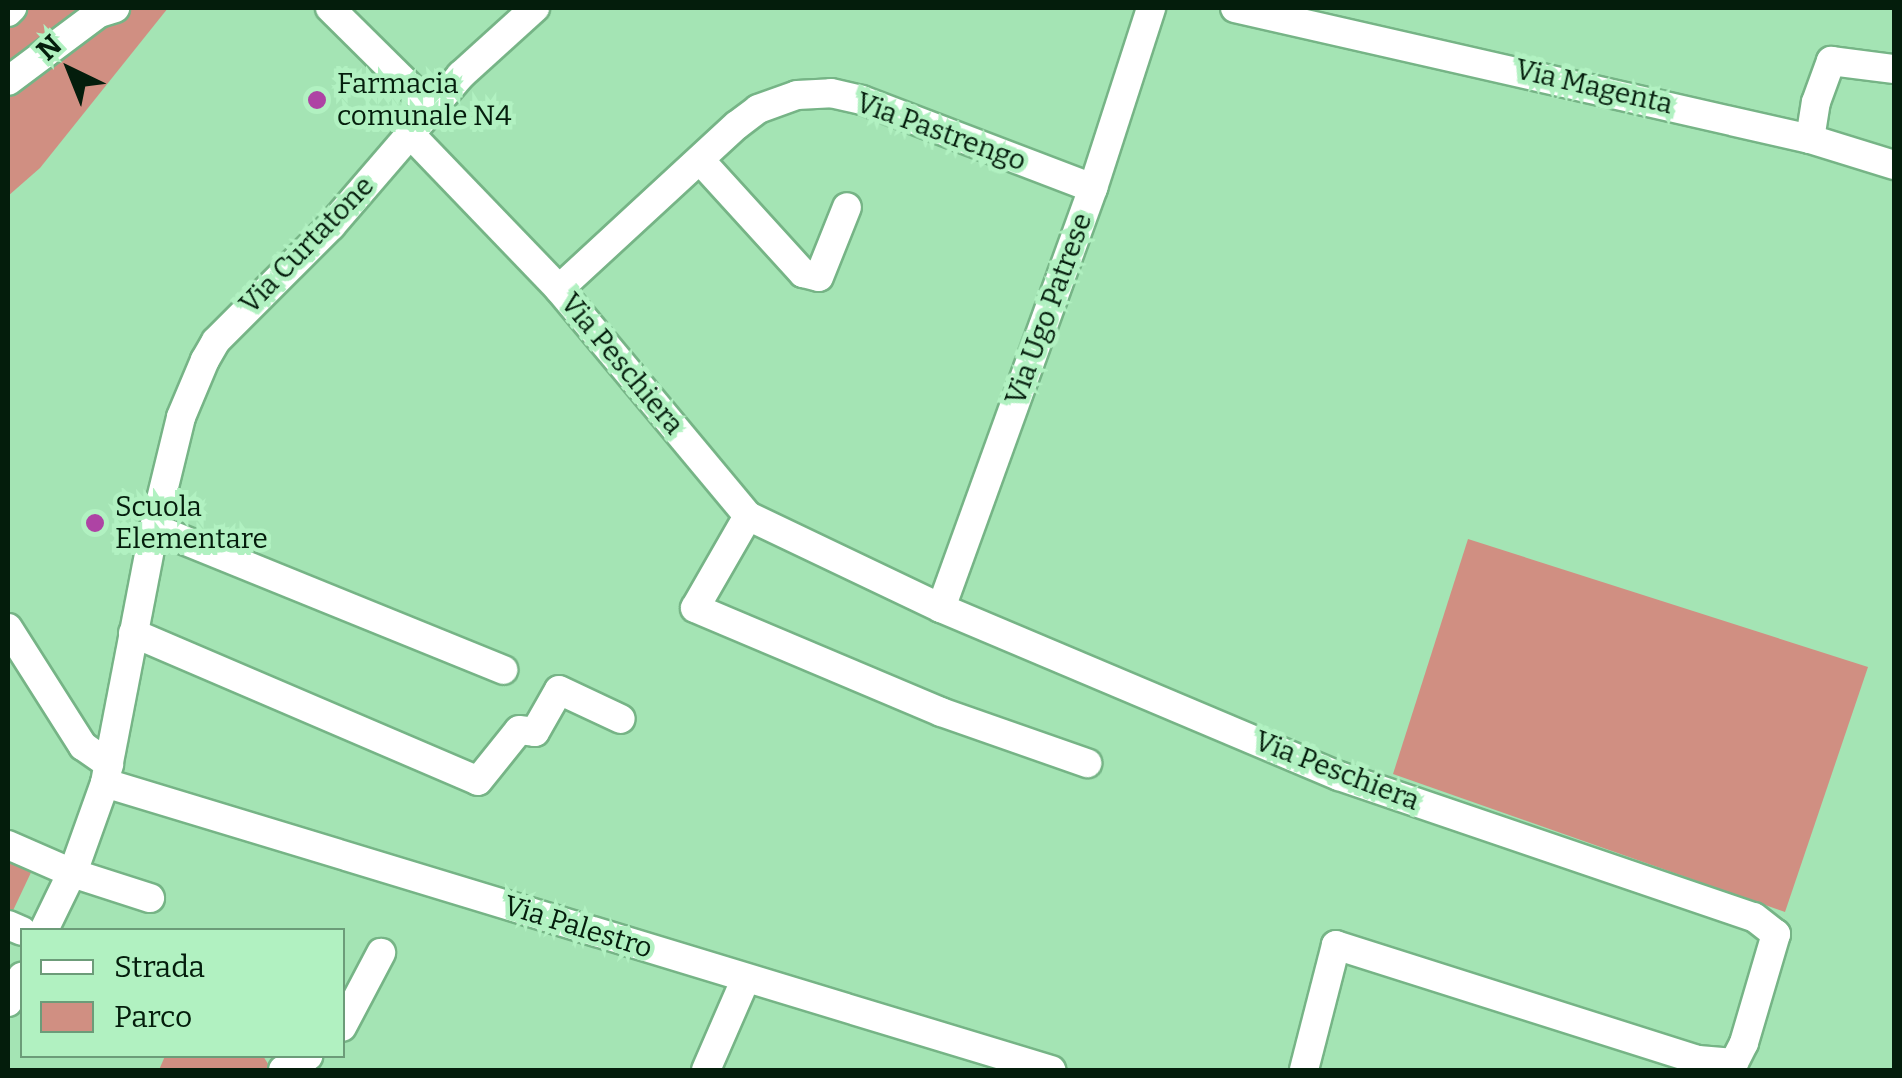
<!DOCTYPE html>
<html>
<head>
<meta charset="utf-8">
<style>
	body { margin:0 }
	#map { position:relative; width:1902px; height:1078px; overflow:hidden; background:#a4e4b4; font-family:Bitter,serif }
	div>[style] { position:absolute }
	.green>* { inset:0; background:#d08f82 }
	.roads { filter:drop-shadow(2px 0 #76b486) drop-shadow(-2px 0 #76b486) drop-shadow(0 2px #76b486) drop-shadow(0 -2px #76b486) }
	.minor>* { height:28px; margin:-14px; padding:0 14px; transform-origin:14px; border-radius:14px; background:#fff }
	.dots>* { width:28px; height:28px; translate:-50% -50%; box-sizing:border-box; border:5px solid #b1f1c1; border-radius:50% }
	span { translate:-50% -50%; white-space:nowrap; text-align:center; line-height:1.15; -webkit-text-stroke:9px #b1f1c1; paint-order:stroke }
	.poi-label { font-size:28px; color:#041d0c }
	.left { translate:0 -50%; text-align:left }
	.street-label { font-size:28px; color:#041d0c }
	.frame { position:absolute; inset:0; border:10px solid #041d0c; pointer-events:none }
	.legend { position:absolute; left:20px; top:928px; width:325px; height:130px; box-sizing:border-box; background:#b1f1c1; border:2px solid #6c9c79; margin:0; padding:12px 18px; list-style:none; font-size:30px; color:#041d0c }
	.legend li { display:flex; align-items:center; gap:20px; height:50px }
	.legend b { width:50px; border:2px solid #6c9c79 }
	.north { position:absolute; left:20px; top:20px; width:100px; height:100px; -webkit-text-stroke:8px #b1f1c1; paint-order:stroke; rotate:317deg; font-size:28px; font-weight:700; line-height:40px; text-align:center; color:#041d0c }
	.north::after { content:''; display:block; margin:auto; width:35px; height:45px; background:#041d0c; clip-path:polygon(50% 0,100% 100%,50% 72%,0 100%) }
</style>
</head>
<body>
<div id="map">
	<div class="green">
		<div style="clip-path:polygon(14px 8px,168px 8px,40px 168px,8px 196px,8px 15px)"></div>
		<div style="clip-path:polygon(1468px 539px,1868px 667px,1785px 912px,1393px 774px)"></div>
		<div style="clip-path:polygon(8px 853px,35px 864px,9px 919px,8px 918px)"></div>
		<div style="clip-path:polygon(165px 1056px,263px 1056px,272px 1070px,159px 1070px)"></div>
	</div>
	<div class="roads">
		<div class="minor">
			<div style="left:330px;top:8px;width:142px;rotate:44.7deg"></div>
			<div style="left:1235px;top:8px;width:590px;rotate:12.83deg"></div>
			<div style="left:1810px;top:139px;width:37px;rotate:-81deg"></div>
			<div style="left:1816px;top:102px;width:44px;rotate:-69.9deg"></div>
			<div style="left:1831px;top:61px;width:64px;rotate:7.2deg"></div>
			<div style="left:8px;top:12px;width:6px;rotate:-45deg"></div>
			<div style="left:8px;top:81px;width:114px;rotate:-36.8deg"></div>
			<div style="left:99px;top:13px;width:17px;rotate:-17deg"></div>
			<div style="left:410px;top:134px;width:215px;rotate:46.1deg"></div>
			<div style="left:559px;top:289px;width:295px;rotate:50.2deg"></div>
			<div style="left:748px;top:516px;width:214px;rotate:25.5deg"></div>
			<div style="left:941px;top:608px;width:432px;rotate:22.9deg"></div>
			<div style="left:1339px;top:776px;width:438px;rotate:18.8deg"></div>
			<div style="left:1754px;top:917px;width:28px;rotate:38deg"></div>
			<div style="left:1776px;top:934px;width:114px;rotate:106.4deg"></div>
			<div style="left:1744px;top:1043px;width:22px;rotate:117deg"></div>
			<div style="left:1734px;top:1063px;width:36px;rotate:-175deg"></div>
			<div style="left:1698px;top:1060px;width:380px;rotate:-162.4deg"></div>
			<div style="left:1336px;top:945px;width:129px;rotate:104.4deg"></div>
			<div style="left:1810px;top:139px;width:88px;rotate:17.2deg"></div>
			<div style="left:700px;top:160px;width:153px;rotate:47.7deg"></div>
			<div style="left:803px;top:273px;width:16px;rotate:14deg"></div>
			<div style="left:819px;top:277px;width:75px;rotate:-68.2deg"></div>
			<div style="left:559px;top:289px;width:242px;rotate:-42.7deg"></div>
			<div style="left:737px;top:125px;width:26px;rotate:-37deg"></div>
			<div style="left:758px;top:109px;width:41px;rotate:-19.7deg"></div>
			<div style="left:797px;top:95px;width:34px;rotate:-3deg"></div>
			<div style="left:831px;top:93px;width:32px;rotate:13deg"></div>
			<div style="left:862px;top:100px;width:247px;rotate:20.9deg"></div>
			<div style="left:748px;top:516px;width:106px;rotate:119.9deg"></div>
			<div style="left:695px;top:608px;width:267px;rotate:22.9deg"></div>
			<div style="left:941px;top:712px;width:155px;rotate:19.3deg"></div>
			<div style="left:154px;top:528px;width:377px;rotate:22.1deg"></div>
			<div style="left:941px;top:608px;width:447px;rotate:-70.1deg"></div>
			<div style="left:1093px;top:188px;width:189px;rotate:-72.1deg"></div>
			<div style="left:8px;top:628px;width:140px;rotate:57.6deg"></div>
			<div style="left:83px;top:746px;width:32px;rotate:35deg"></div>
			<div style="left:133px;top:633px;width:375px;rotate:23.2deg"></div>
			<div style="left:478px;top:781px;width:65px;rotate:-51.2deg"></div>
			<div style="left:519px;top:730px;width:16px;rotate:7deg"></div>
			<div style="left:535px;top:732px;width:48px;rotate:-60.3deg"></div>
			<div style="left:559px;top:690px;width:68px;rotate:25.1deg"></div>
			<div style="left:105px;top:783px;width:989px;rotate:16.88deg"></div>
			<div style="left:8px;top:845px;width:70px;rotate:23.6deg"></div>
			<div style="left:72px;top:873px;width:82px;rotate:17.8deg"></div>
			<div style="left:8px;top:925px;width:15px;rotate:23deg"></div>
			<div style="left:44px;top:930px;width:73px;rotate:-64.1deg"></div>
			<div style="left:76px;top:864px;width:86px;rotate:-70.3deg"></div>
			<div style="left:105px;top:783px;width:260px;rotate:-79.1deg"></div>
			<div style="left:154px;top:528px;width:114px;rotate:-76.3deg"></div>
			<div style="left:181px;top:417px;width:62px;rotate:-67.2deg"></div>
			<div style="left:205px;top:360px;width:22px;rotate:-60deg"></div>
			<div style="left:216px;top:341px;width:163px;rotate:-45deg"></div>
			<div style="left:331px;top:226px;width:199px;rotate:-49.3deg"></div>
			<div style="left:461px;top:75px;width:100px;rotate:-42.2deg"></div>
			<div style="left:8px;top:1002px;width:29px;rotate:-61deg"></div>
			<div style="left:342px;top:1027px;width:84px;rotate:-62.2deg"></div>
			<div style="left:283px;top:1070px;width:29px;rotate:-29deg"></div>
			<div style="left:706px;top:1070px;width:100px;rotate:-66.5deg"></div>
		</div>
	</div>
	<div class="dots">
		<div style="left:317px;top:100px;background:#ae43a4"></div>
		<div style="left:95px;top:523px;background:#ae43a4"></div>
	</div>
	<div class="poi-label">
		<span class="left" style="left:337px;top:100px">Farmacia<br>comunale N4</span>
		<span class="left" style="left:115px;top:523px">Scuola<br>Elementare</span>
	</div>
	<div class="street-label">
		<span style="left:1594px;top:87px;rotate:13deg">Via Magenta</span>
		<span style="left:941px;top:132px;rotate:20deg">Via Pastrengo</span>
		<span style="left:307px;top:245px;rotate:-46deg">Via Curtatone</span>
		<span style="left:1049px;top:309px;rotate:-70deg">Via Ugo Patrese</span>
		<span style="left:622px;top:364px;rotate:50deg">Via Peschiera</span>
		<span style="left:1337px;top:771px;rotate:21deg">Via Peschiera</span>
		<span style="left:578px;top:927px;rotate:17deg">Via Palestro</span>
	</div>
	<div class="frame"></div>
	<ul class="legend">
	<li><b style="height:12px;background:#fff"></b>Strada</li>
	<li><b style="height:28px;background:#d08f82"></b>Parco</li>
	</ul>
	<div class="north">N</div>
</div>
</body>
</html>
